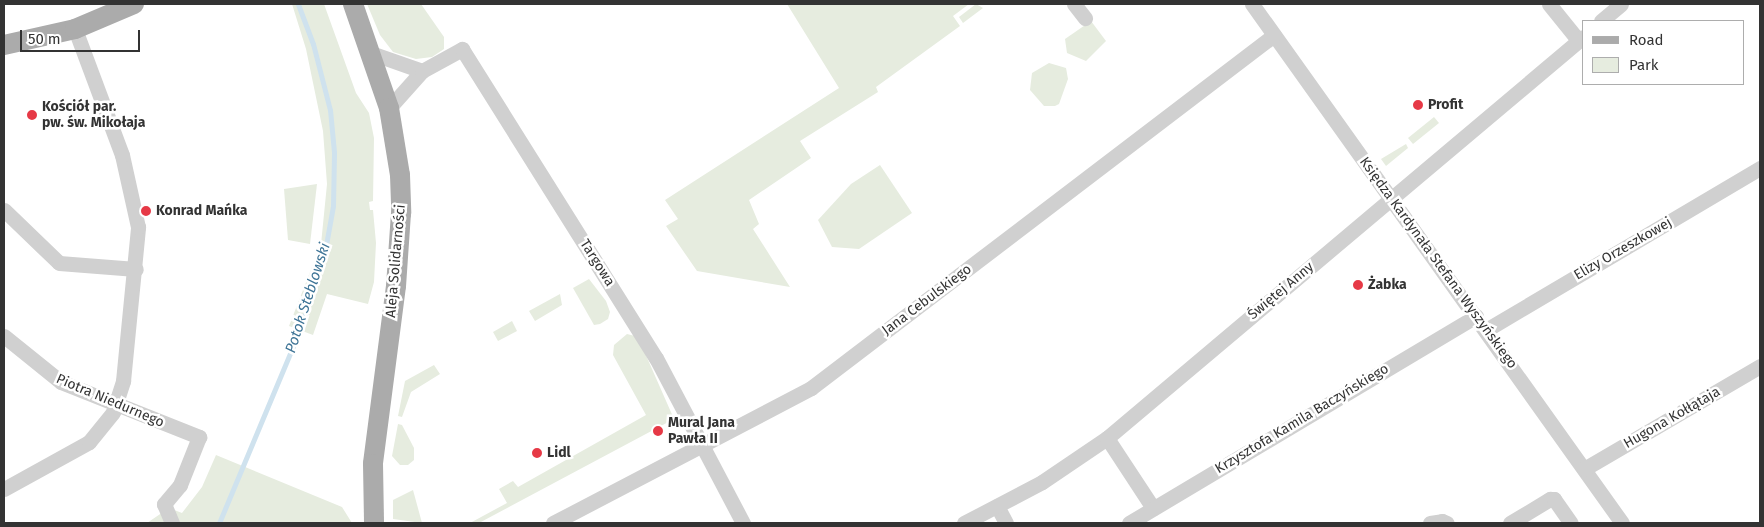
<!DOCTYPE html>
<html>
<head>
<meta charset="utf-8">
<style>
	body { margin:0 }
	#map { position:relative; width:1764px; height:527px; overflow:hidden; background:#fff; font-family:"Fira Sans",sans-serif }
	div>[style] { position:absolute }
	.green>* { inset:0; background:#e6ecdf }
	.stream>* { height:5px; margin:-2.5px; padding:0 2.5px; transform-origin:2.5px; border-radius:2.5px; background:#cfe2ee }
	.minor>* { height:15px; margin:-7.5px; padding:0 7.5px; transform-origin:7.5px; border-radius:7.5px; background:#d0d0d0 }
	.major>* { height:20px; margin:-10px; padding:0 10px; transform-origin:10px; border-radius:10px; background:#ababab }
	.dots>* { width:14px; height:14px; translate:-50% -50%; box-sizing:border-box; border:2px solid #fff; border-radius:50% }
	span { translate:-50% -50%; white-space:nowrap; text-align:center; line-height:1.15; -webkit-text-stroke:5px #fff; paint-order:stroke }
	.poi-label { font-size:14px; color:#333; font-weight:700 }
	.left { translate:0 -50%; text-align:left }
	.street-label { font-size:14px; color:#333 }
	.water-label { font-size:15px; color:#3f7597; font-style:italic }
	.frame { position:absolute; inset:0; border:5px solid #333; pointer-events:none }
	.legend { position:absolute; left:1582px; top:20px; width:162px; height:65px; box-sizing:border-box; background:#fff; border:1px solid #adadad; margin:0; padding:6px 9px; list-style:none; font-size:15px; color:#333 }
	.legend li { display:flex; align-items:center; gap:10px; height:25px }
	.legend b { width:25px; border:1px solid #adadad }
	.scale { position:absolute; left:20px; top:30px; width:120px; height:22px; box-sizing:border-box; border:2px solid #333; border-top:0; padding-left:6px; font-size:15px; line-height:18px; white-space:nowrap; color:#333; -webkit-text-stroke:4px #fff; paint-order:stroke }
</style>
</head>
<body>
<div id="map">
	<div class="green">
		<div style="clip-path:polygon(292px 4px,324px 4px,356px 93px,369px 113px,374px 138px,373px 201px,369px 202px,370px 210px,373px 210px,376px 243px,374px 282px,368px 304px,327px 294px,313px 335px,289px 326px,321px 244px,327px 184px,323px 131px,306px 49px)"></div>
		<div style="clip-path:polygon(367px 4px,421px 4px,444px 37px,444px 49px,432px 57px,416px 59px,393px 52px,380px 35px)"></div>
		<div style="clip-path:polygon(787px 4px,969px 4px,953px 16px,960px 26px,876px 87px,878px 92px,800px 141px,811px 158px,749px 200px,759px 224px,753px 229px,790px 287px,697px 271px,666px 226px,678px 219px,665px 200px,839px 88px)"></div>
		<div style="clip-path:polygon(976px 4px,983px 8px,963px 23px,959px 17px)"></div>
		<div style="clip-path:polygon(1091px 21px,1106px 41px,1086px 61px,1067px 53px,1065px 39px)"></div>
		<div style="clip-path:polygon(1049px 63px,1066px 68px,1068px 79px,1059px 104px,1055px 106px,1044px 106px,1030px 90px,1032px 73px)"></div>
		<div style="clip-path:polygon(1434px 117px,1439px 123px,1413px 144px,1408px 138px)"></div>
		<div style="clip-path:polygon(1406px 144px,1408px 148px,1386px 166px,1381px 159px)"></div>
		<div style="clip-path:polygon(880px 165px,912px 213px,859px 249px,832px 247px,818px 220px,851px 184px)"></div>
		<div style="clip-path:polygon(317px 184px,310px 244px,288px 240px,284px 189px)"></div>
		<div style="clip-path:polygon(589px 279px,606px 301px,610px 312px,608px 319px,600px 324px,594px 325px,573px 288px)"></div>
		<div style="clip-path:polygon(560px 294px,562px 305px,535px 321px,529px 311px)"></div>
		<div style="clip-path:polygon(512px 321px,517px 331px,498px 341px,493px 332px)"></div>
		<div style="clip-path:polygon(627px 334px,635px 336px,641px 344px,674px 419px,479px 523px,470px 523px,507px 503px,499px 489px,513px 481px,518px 487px,646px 415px,613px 355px,614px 345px)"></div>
		<div style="clip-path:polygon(434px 365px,440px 374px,411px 392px,402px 417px,398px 416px,405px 381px)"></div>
		<div style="clip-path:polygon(398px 424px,402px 425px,414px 448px,414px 460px,408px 465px,400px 465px,392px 456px)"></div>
		<div style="clip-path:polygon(216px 455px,342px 507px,352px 523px,147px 523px,169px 508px,182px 513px,202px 487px)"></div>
		<div style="clip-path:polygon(413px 490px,422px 523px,393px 519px,393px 500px)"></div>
	</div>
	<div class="stream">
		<div style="left:219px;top:523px;width:212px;rotate:-67.3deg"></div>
		<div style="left:301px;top:327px;width:75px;rotate:-72.1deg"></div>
		<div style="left:324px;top:256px;width:51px;rotate:-79.8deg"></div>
		<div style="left:333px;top:206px;width:54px;rotate:-88.9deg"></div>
		<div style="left:334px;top:152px;width:42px;rotate:-95.4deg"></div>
		<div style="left:330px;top:110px;width:68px;rotate:-104.4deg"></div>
		<div style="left:313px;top:44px;width:43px;rotate:-110.6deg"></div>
	</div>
	<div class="minor">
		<div style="left:1074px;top:4px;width:18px;rotate:52deg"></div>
		<div style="left:1252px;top:4px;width:637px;rotate:54.51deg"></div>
		<div style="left:1549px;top:4px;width:46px;rotate:51.1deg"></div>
		<div style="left:1601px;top:21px;width:26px;rotate:-40deg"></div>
		<div style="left:371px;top:53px;width:54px;rotate:19.4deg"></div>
		<div style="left:389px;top:108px;width:50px;rotate:-48.3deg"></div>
		<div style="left:422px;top:71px;width:46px;rotate:-28.8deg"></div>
		<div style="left:462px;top:49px;width:365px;rotate:57.9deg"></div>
		<div style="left:656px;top:358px;width:187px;rotate:62.2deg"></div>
		<div style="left:4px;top:210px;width:76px;rotate:43.9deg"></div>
		<div style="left:59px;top:263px;width:77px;rotate:4.5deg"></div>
		<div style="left:1486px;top:330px;width:318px;rotate:-30.6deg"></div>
		<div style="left:4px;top:336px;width:73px;rotate:38.9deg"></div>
		<div style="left:61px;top:382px;width:149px;rotate:21.7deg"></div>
		<div style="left:199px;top:437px;width:52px;rotate:111.6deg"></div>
		<div style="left:180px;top:485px;width:25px;rotate:130deg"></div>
		<div style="left:164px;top:504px;width:21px;rotate:67deg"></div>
		<div style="left:1107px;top:438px;width:84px;rotate:56.7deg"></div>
		<div style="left:1584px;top:469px;width:204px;rotate:-30.3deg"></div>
		<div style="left:4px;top:489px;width:97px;rotate:-28.9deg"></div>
		<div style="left:89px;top:442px;width:38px;rotate:-51deg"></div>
		<div style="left:113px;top:412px;width:33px;rotate:-72deg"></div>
		<div style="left:123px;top:381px;width:155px;rotate:-84.4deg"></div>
		<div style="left:138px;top:227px;width:74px;rotate:-102.5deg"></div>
		<div style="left:122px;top:155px;width:134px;rotate:-110.5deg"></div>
		<div style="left:997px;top:506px;width:19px;rotate:62deg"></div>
		<div style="left:553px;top:523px;width:291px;rotate:-27.6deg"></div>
		<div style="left:811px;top:388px;width:582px;rotate:-37.32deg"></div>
		<div style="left:964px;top:523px;width:88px;rotate:-27.7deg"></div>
		<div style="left:1042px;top:482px;width:78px;rotate:-34.1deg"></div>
		<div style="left:1107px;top:438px;width:622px;rotate:-40.11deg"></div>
		<div style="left:1129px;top:523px;width:404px;rotate:-30.8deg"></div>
		<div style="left:1430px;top:523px;width:12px;rotate:-9deg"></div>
		<div style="left:1442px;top:521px;width:5px;rotate:22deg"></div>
		<div style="left:1510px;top:523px;width:47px;rotate:-31deg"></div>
		<div style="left:1550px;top:499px;width:4px"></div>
		<div style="left:1554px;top:499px;width:29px;rotate:55deg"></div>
	</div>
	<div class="major">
		<div style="left:353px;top:4px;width:110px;rotate:70.9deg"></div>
		<div style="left:389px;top:108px;width:68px;rotate:80.7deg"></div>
		<div style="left:400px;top:175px;width:38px;rotate:88deg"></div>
		<div style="left:401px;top:213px;width:73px;rotate:93.9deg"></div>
		<div style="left:396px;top:286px;width:179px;rotate:97.4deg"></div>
		<div style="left:373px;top:464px;width:59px;rotate:89deg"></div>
		<div style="left:4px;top:45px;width:73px;rotate:-12.7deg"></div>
		<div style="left:75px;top:29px;width:64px;rotate:-23deg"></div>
	</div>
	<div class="dots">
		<div style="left:1418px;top:105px;background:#e63946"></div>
		<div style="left:32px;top:115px;background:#e63946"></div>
		<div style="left:146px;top:211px;background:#e63946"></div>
		<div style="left:1358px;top:285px;background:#e63946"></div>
		<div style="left:658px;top:431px;background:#e63946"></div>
		<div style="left:537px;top:453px;background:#e63946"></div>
	</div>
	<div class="poi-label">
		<span class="left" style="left:1428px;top:105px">Profit</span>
		<span class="left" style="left:42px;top:115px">Kościół par.<br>pw. św. Mikołaja</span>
		<span class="left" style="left:156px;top:211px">Konrad Mańka</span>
		<span class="left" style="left:1368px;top:285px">Żabka</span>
		<span class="left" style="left:668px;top:431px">Mural Jana<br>Pawła II</span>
		<span class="left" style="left:547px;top:453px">Lidl</span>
	</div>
	<div class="street-label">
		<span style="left:1623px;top:249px;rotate:-30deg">Elizy Orzeszkowej</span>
		<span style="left:396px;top:261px;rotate:-85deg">Aleja Solidarności</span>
		<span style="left:597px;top:263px;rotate:58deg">Targowa</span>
		<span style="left:1438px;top:263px;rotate:54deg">Księdza Kardynała Stefana Wyszyńskiego</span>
		<span style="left:1281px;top:291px;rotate:-40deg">Świętej Anny</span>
		<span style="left:927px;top:300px;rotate:-37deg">Jana Cebulskiego</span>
		<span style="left:110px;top:401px;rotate:23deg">Piotra Niedurnego</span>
		<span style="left:1672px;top:418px;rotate:-30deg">Hugona Kołłątaja</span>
		<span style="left:1302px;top:419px;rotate:-31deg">Krzysztofa Kamila Baczyńskiego</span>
	</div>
	<div class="water-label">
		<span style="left:308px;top:298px;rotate:-72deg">Potok Steblowski</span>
	</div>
	<div class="frame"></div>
	<ul class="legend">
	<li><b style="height:6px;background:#ababab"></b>Road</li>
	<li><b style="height:14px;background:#e6ecdf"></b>Park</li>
	</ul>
	<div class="scale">50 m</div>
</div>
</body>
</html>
